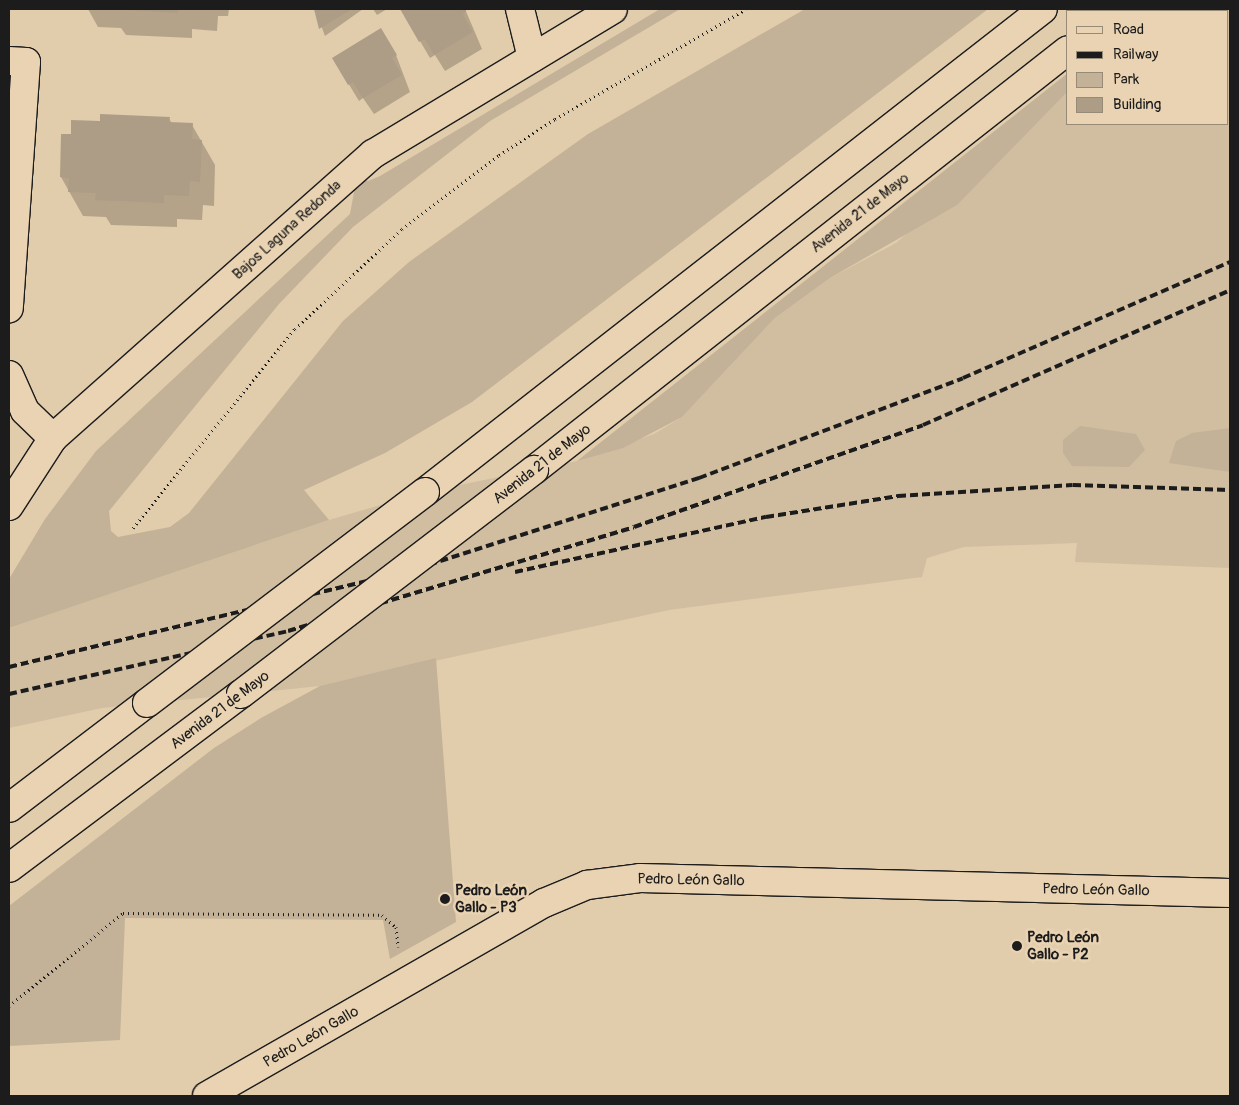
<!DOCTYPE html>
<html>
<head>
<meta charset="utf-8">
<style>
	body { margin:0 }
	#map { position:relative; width:1239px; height:1105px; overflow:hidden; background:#e1ccac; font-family:Pangolin,sans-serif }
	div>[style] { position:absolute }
	.built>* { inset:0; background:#d1bea1 }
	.green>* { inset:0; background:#c3b297 }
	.shadow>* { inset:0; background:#0003 }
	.building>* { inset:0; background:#ad9d86 }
	.path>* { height:3px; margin-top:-1.5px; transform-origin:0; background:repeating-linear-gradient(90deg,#1c1c1c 0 1px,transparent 0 5px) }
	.roads { filter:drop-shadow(1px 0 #1c1c1c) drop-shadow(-1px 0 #1c1c1c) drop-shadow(0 1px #1c1c1c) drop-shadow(0 -1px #1c1c1c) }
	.minor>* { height:28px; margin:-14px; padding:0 14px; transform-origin:14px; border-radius:14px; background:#e9d3b2 }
	.major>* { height:28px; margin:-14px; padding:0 14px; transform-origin:14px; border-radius:14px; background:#e9d3b2 }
	.rail>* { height:4px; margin-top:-2px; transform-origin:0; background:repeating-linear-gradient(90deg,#1c1c1c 0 8px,transparent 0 12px) }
	.bridges { filter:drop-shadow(1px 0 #1c1c1c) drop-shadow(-1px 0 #1c1c1c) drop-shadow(0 1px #1c1c1c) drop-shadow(0 -1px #1c1c1c) }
	.major-bridge>* { height:28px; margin:-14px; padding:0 14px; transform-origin:14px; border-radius:14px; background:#e9d3b2 }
	.dots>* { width:14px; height:14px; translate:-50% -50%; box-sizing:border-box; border:2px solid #e9d3b2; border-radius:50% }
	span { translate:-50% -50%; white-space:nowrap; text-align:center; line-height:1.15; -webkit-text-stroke:5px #e9d3b2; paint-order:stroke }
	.street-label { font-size:15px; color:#1c1c1c }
	.poi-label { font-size:15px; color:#1c1c1c; font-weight:700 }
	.left { translate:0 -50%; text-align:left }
	.frame { position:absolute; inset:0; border:10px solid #1c1c1c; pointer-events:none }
	.legend { position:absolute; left:1066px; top:10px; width:162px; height:115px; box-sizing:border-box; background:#e9d3b2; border:1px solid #978a76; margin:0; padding:6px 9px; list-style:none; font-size:15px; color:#1c1c1c }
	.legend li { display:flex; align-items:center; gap:10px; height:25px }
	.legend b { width:25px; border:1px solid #978a76 }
</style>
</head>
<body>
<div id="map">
	<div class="built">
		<div style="clip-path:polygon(1188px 9px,1230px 9px,1230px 568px,1075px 562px,1077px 543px,964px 547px,927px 558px,922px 577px,669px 610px,320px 686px,102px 708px,9px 728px,9px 628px,329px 520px,425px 492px,577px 461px,654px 434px,682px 417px,775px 318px,830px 278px,896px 243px,1068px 91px,1068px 124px,1228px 124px,1228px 11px,1184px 11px)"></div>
	</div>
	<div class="green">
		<div style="clip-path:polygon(660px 9px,680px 9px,490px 121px,353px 227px,279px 304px,109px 511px,111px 531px,118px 537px,170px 527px,189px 513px,343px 321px,409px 262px,588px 134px,805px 9px,988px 9px,472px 402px,385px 453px,304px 490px,329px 520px,9px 628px,9px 579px,45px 519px,96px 451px,350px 214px,357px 176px,368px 181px,380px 176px)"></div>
		<div style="clip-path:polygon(1068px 73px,1068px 91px,957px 205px,830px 278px,775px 318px,682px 417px,623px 448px,577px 461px)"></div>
		<div style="clip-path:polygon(1080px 426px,1136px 434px,1145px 450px,1129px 467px,1072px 466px,1063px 453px,1063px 440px)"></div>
		<div style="clip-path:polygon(1230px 428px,1230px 472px,1169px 463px,1176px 441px,1192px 433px)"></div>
		<div style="clip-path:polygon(436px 658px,456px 922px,390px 959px,383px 920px,125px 918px,120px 1040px,9px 1046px,9px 906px,214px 748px,261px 718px,320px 686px)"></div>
	</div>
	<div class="shadow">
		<div style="clip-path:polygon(88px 9px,229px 9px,228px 16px,218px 16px,217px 31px,192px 29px,192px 38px,126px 35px,121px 28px,98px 27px)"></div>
		<div style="clip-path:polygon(315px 9px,363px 9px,325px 36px)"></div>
		<div style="clip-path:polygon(373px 9px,387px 9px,377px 15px)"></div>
		<div style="clip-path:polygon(401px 9px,465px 9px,482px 49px,445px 71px,435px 55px,430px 58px)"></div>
		<div style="clip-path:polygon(396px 55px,410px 92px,374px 114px,363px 98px,359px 101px,333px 58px)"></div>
		<div style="clip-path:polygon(169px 118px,172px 124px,192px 125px,215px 165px,214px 206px,203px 205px,202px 220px,177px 219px,177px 227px,111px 225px,106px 217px,83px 216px,61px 177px,72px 135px,101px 122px)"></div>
	</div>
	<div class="building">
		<div style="clip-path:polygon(110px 9px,178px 9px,178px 13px)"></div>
		<div style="clip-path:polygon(314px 9px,352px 9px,319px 29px)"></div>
		<div style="clip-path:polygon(400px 9px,467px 9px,463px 15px,473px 32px,434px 55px,425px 39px,419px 42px)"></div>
		<div style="clip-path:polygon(381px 28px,397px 55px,392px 58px,402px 75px,363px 98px,353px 82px,348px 85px,332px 58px)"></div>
		<div style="clip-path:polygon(100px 114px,170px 117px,169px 122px,193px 123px,192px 139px,202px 140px,200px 182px,190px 181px,189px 196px,164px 195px,164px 203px,95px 200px,96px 193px,68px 192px,69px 178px,60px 177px,61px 134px,71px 134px,71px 120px,100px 121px)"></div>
	</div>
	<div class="path">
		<div style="left:133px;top:528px;width:257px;rotate:-50.9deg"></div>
		<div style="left:295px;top:329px;width:146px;rotate:-43.1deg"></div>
		<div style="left:402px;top:229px;width:122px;rotate:-37.3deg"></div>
		<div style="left:499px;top:155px;width:67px;rotate:-32.7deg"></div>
		<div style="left:555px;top:119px;width:220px;rotate:-29.9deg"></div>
		<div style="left:9px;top:1006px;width:147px;rotate:-39.2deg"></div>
		<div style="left:123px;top:913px;width:259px;rotate:0.4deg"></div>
		<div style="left:382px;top:915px;width:18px;rotate:41deg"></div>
		<div style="left:396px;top:927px;width:20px;rotate:84deg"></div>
	</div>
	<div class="roads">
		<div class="minor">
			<div style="left:520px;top:9px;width:50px;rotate:76.2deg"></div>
			<div style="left:9px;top:61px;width:17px;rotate:3deg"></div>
			<div style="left:26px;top:62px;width:247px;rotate:94deg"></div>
			<div style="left:9px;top:375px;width:39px;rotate:66deg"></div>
			<div style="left:25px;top:411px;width:39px;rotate:44deg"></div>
			<div style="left:9px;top:506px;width:81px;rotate:-57.1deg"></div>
			<div style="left:53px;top:438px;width:428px;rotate:-41.6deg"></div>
			<div style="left:373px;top:154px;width:280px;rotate:-31.1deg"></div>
			<div style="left:207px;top:1096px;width:388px;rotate:-29.8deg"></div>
			<div style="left:544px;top:903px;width:47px;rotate:-22.7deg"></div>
			<div style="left:587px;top:885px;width:53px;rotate:-7.5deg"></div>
			<div style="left:640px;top:878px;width:590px;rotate:1.46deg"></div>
		</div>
		<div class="major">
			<div style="left:1117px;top:11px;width:4px;rotate:-34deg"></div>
			<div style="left:534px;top:470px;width:679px;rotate:-38.19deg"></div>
			<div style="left:425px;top:492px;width:784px;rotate:-38.01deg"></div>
			<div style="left:9px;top:808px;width:173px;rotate:-37.3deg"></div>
			<div style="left:9px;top:868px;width:290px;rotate:-36.9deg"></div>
		</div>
	</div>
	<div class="rail">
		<div style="left:515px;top:572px;width:257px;rotate:-12.4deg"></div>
		<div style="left:766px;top:517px;width:134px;rotate:-9deg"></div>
		<div style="left:898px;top:496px;width:175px;rotate:-3.6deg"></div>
		<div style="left:1073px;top:485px;width:157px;rotate:1.8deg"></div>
		<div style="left:9px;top:667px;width:408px;rotate:-13.5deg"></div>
		<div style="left:406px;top:572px;width:308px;rotate:-17.8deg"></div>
		<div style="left:699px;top:478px;width:282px;rotate:-20.7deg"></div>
		<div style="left:963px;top:378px;width:291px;rotate:-23.5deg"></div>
		<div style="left:9px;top:694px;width:286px;rotate:-12.7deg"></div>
		<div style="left:288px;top:631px;width:361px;rotate:-16.7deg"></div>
		<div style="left:634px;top:527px;width:306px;rotate:-19.4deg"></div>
		<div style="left:923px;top:425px;width:335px;rotate:-23.7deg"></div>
	</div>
	<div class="bridges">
		<div class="major-bridge">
			<div style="left:241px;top:694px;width:369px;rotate:-37.4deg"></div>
			<div style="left:147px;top:703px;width:349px;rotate:-37.2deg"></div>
		</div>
	</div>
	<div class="dots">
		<div style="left:445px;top:899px;background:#1c1c1c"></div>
		<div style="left:1017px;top:946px;background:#1c1c1c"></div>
	</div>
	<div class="street-label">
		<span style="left:860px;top:213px;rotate:-38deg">Avenida 21 de Mayo</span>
		<span style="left:287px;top:230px;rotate:-42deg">Bajos Laguna Redonda</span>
		<span style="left:542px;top:464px;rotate:-38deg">Avenida 21 de Mayo</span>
		<span style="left:220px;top:710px;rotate:-37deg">Avenida 21 de Mayo</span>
		<span style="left:691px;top:880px;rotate:1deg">Pedro León Gallo</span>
		<span style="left:1096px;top:890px;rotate:1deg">Pedro León Gallo</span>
		<span style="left:311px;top:1037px;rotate:-30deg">Pedro León Gallo</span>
	</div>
	<div class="poi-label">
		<span class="left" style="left:455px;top:899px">Pedro León<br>Gallo - P3</span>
		<span class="left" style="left:1027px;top:946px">Pedro León<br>Gallo - P2</span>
	</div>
	<div class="frame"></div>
	<ul class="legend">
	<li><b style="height:6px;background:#e9d3b2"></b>Road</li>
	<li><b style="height:6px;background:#1c1c1c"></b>Railway</li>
	<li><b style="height:14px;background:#c3b297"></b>Park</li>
	<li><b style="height:14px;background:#ad9d86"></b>Building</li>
	</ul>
</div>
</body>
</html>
